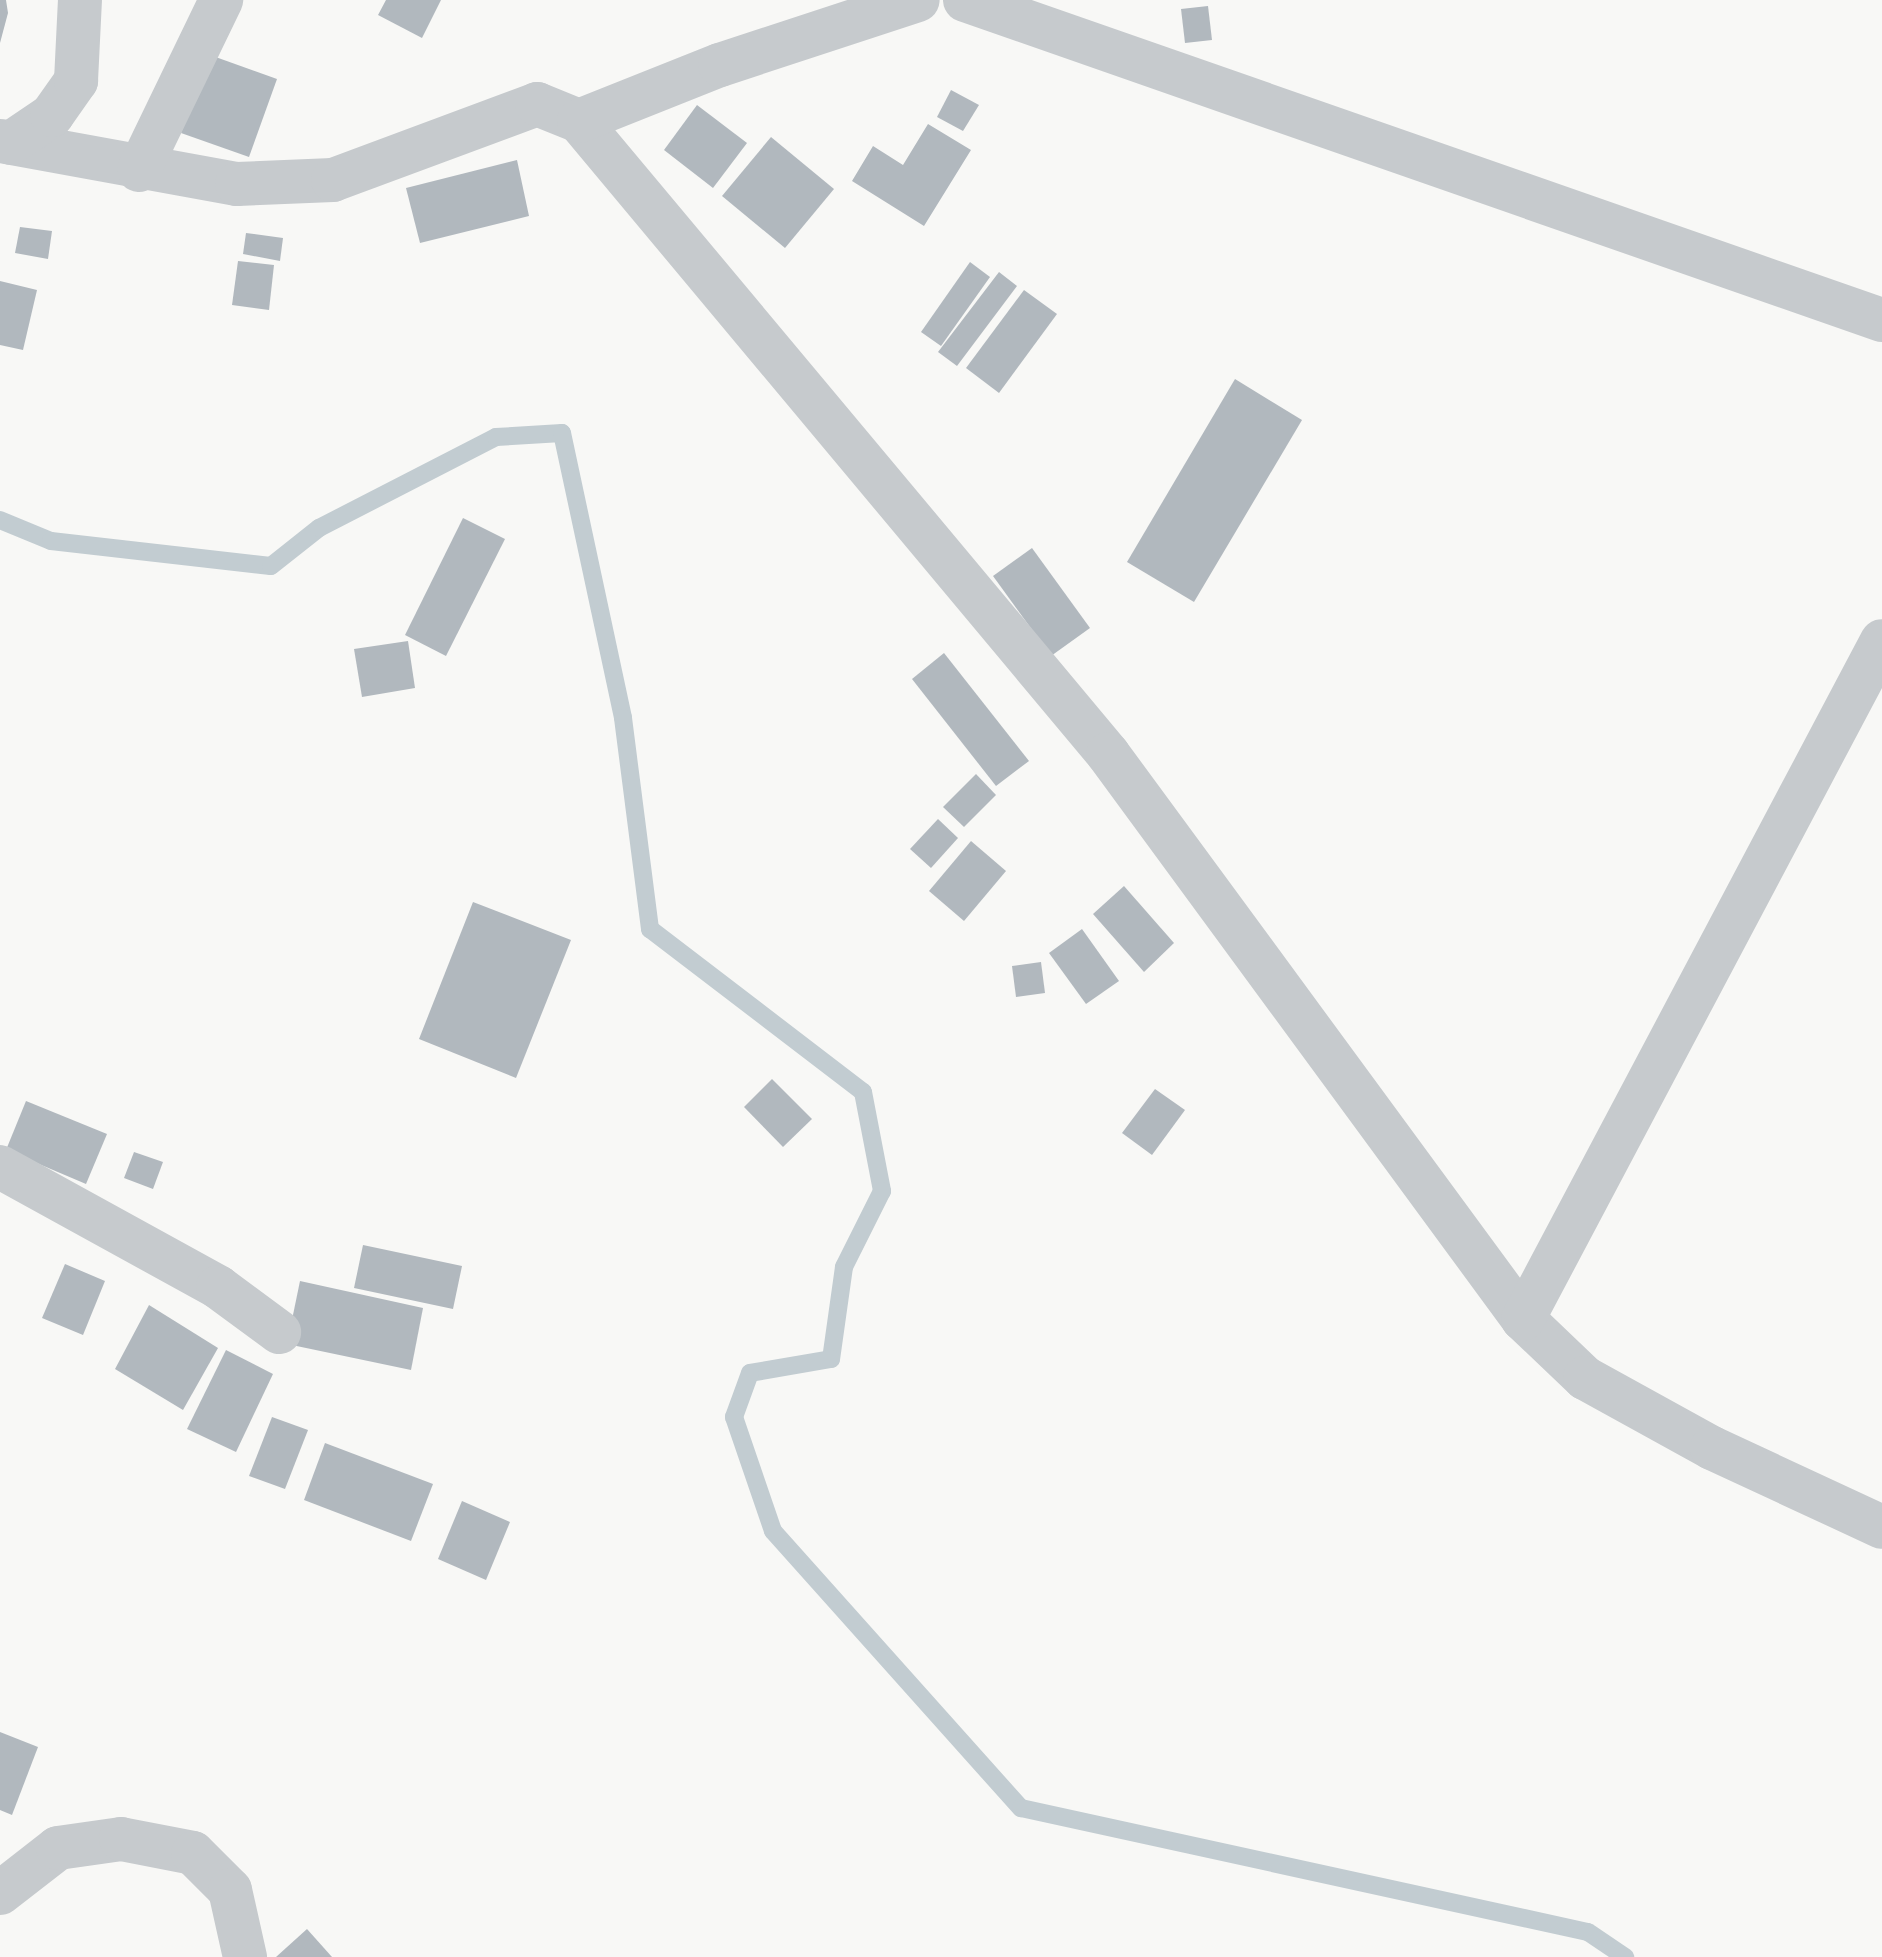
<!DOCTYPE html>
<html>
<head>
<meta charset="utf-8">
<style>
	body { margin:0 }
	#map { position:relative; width:1882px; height:1957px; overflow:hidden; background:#f8f8f6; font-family:"Alegreya Sans",sans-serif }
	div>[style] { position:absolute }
	.stream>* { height:18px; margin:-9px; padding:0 9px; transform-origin:9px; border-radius:9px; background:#c2ccd1 }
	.building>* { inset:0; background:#b1b8be }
	.street>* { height:44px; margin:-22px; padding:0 22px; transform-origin:22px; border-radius:22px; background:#c6cacd }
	span { translate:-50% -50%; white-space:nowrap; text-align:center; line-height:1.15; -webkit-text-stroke:8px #fff; paint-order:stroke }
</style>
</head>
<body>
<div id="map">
	<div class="stream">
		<div style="left:0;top:520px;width:55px;rotate:22.4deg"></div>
		<div style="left:51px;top:541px;width:221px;rotate:6.5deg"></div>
		<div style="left:271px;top:566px;width:61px;rotate:-38.4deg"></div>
		<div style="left:319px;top:528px;width:199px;rotate:-27.2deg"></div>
		<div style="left:496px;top:437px;width:66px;rotate:-3.5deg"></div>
		<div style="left:562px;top:433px;width:291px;rotate:77.9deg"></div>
		<div style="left:623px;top:718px;width:213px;rotate:82.7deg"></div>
		<div style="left:650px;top:929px;width:268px;rotate:37.4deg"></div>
		<div style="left:863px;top:1092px;width:101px;rotate:79.1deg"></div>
		<div style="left:882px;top:1191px;width:85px;rotate:116.6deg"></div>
		<div style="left:844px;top:1267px;width:93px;rotate:98deg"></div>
		<div style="left:831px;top:1359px;width:82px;rotate:170.2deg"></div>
		<div style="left:750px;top:1373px;width:47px;rotate:110deg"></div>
		<div style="left:734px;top:1417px;width:120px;rotate:71.1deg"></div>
		<div style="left:773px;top:1531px;width:372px;rotate:48.2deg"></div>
		<div style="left:1021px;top:1808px;width:580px;rotate:12.34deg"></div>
		<div style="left:1588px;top:1932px;width:45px;rotate:34deg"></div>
	</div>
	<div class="building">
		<div style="clip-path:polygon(0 0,6px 0,8px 13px,0 43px)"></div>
		<div style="clip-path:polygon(386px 0,441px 0,422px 38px,378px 15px)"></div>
		<div style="clip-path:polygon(1208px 6px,1212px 40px,1185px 43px,1181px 9px)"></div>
		<div style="clip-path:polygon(210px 55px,277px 79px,249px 157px,181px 133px)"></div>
		<div style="clip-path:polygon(951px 90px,979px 105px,963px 131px,937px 117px)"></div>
		<div style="clip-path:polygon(697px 105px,747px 143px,713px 188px,664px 150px)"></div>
		<div style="clip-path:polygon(928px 124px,971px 150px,924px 226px,852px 181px,873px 146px,903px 165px)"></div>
		<div style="clip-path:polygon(771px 137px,834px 189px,785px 248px,722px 196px)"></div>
		<div style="clip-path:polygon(517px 160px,529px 216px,420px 243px,406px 188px)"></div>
		<div style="clip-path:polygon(20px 227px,52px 231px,48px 259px,15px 253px)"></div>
		<div style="clip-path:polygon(246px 233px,283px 238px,280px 261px,243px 254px)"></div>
		<div style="clip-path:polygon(238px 261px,274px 265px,269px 310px,232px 305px)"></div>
		<div style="clip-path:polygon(970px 262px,990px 277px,941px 346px,921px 332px)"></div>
		<div style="clip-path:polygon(999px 272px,1017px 286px,957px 366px,938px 352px)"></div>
		<div style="clip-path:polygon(0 281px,37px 290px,23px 350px,0 345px)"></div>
		<div style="clip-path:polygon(1024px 290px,1057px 314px,999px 393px,966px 368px)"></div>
		<div style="clip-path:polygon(1235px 379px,1302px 420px,1194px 602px,1127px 562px)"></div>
		<div style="clip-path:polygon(463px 518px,505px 539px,446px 656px,405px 635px)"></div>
		<div style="clip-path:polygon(1032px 548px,1090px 628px,1051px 656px,993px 576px)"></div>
		<div style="clip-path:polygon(408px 641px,415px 688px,362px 697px,354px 649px)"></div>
		<div style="clip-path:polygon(944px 653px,1029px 761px,996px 786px,912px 679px)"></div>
		<div style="clip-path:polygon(976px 774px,996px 795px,964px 827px,943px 807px)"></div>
		<div style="clip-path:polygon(938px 819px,958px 838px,931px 868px,910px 849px)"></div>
		<div style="clip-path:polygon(971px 841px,1006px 871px,964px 921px,929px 891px)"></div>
		<div style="clip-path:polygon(1124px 886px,1174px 943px,1144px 972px,1093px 914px)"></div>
		<div style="clip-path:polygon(473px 902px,571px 940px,516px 1078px,419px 1039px)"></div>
		<div style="clip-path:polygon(1082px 929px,1119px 981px,1086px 1004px,1049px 953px)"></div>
		<div style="clip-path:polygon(1041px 962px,1045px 993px,1016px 997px,1012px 966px)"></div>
		<div style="clip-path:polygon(772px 1079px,812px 1119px,783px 1147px,744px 1107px)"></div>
		<div style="clip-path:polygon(1155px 1089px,1185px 1110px,1152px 1155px,1122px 1133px)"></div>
		<div style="clip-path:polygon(26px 1101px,107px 1134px,86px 1184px,6px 1150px)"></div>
		<div style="clip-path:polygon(134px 1152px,163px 1162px,153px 1189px,124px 1178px)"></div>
		<div style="clip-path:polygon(363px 1245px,462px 1266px,453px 1309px,354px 1288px)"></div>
		<div style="clip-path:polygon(65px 1264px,105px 1281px,83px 1335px,42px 1318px)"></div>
		<div style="clip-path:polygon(300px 1281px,423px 1308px,411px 1370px,287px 1344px)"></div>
		<div style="clip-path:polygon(149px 1305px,218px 1348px,183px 1410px,115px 1369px)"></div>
		<div style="clip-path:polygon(226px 1350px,273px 1374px,236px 1452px,187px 1429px)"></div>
		<div style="clip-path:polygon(272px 1417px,308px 1430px,285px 1489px,249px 1476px)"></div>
		<div style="clip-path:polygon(325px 1443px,433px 1484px,411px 1541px,304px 1500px)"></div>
		<div style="clip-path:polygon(462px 1501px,510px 1522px,486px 1580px,438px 1559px)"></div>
		<div style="clip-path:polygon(0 1732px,38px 1747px,12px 1815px,0 1810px)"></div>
		<div style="clip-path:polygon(307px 1929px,332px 1957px,276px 1957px)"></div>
	</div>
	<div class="street">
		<div style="left:965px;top:0;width:971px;rotate:19.24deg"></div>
		<div style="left:579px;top:121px;width:825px;rotate:50.11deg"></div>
		<div style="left:1108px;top:754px;width:701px;rotate:53.7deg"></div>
		<div style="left:1523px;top:1319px;width:86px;rotate:43.6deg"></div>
		<div style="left:1585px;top:1378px;width:145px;rotate:28.9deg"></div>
		<div style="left:1712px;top:1448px;width:187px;rotate:24.9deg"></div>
		<div style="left:0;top:141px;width:241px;rotate:10.3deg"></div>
		<div style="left:237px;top:184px;width:96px;rotate:-2.4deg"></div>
		<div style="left:333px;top:180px;width:218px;rotate:-20.4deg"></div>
		<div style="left:537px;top:104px;width:45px;rotate:22deg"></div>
		<div style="left:579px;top:121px;width:152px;rotate:-21.7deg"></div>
		<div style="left:720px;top:65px;width:208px;rotate:-18.2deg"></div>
		<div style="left:11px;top:143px;width:50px;rotate:-34.3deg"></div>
		<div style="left:52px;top:115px;width:42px;rotate:-54.8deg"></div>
		<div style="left:76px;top:81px;width:81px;rotate:-87.2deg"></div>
		<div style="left:139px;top:170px;width:189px;rotate:-64.2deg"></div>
		<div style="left:0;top:1167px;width:249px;rotate:28.8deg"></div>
		<div style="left:218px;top:1287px;width:76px;rotate:36.4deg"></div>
		<div style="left:1523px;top:1319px;width:767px;rotate:-62.1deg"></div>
		<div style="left:0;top:1893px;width:73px;rotate:-37.8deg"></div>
		<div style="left:58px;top:1848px;width:64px;rotate:-8.1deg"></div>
		<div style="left:121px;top:1839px;width:73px;rotate:11deg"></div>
		<div style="left:193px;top:1853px;width:52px;rotate:45deg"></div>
		<div style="left:230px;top:1890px;width:69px;rotate:77.4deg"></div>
	</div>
</div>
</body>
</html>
